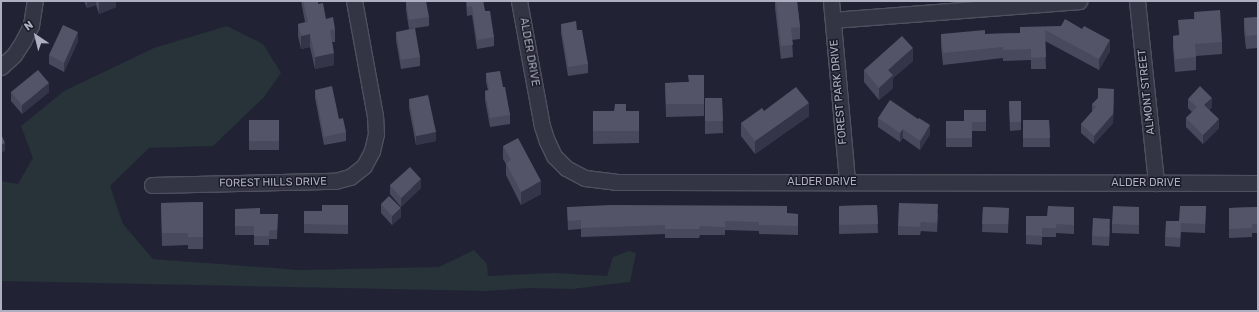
<!DOCTYPE html>
<html>
<head>
<meta charset="utf-8">
<style>
	body { margin:0 }
	#map { position:relative; width:1259px; height:312px; overflow:hidden; background:#212334; font-family:Rubik,sans-serif }
	div>[style] { position:absolute }
	.green>* { inset:0; background:#273239 }
	.roads { filter:drop-shadow(1px 0 #4f505f) drop-shadow(-1px 0 #4f505f) drop-shadow(0 1px #4f505f) drop-shadow(0 -1px #4f505f) }
	.minor>* { height:15px; margin:-7.5px; padding:0 7.5px; transform-origin:7.5px; border-radius:7.5px; background:#343544 }
	.wall>* { inset:0; background:#48495d }
	.shaded-wall>* { inset:0; background:#343548 }
	.building>* { inset:0; background:#535467 }
	span { translate:-50% -50%; white-space:nowrap; text-align:center; line-height:1.15; -webkit-text-stroke:3px #1a1b29; paint-order:stroke }
	.street-label { font-size:11px; color:#aeafc1 }
	.frame { position:absolute; inset:0; border:2px solid #aeafc1; pointer-events:none }
	.north { position:absolute; left:16px; top:16px; width:40px; height:40px; -webkit-text-stroke:3px #1a1b29; paint-order:stroke; rotate:325deg; font-size:11px; font-weight:700; line-height:16px; text-align:center; color:#aeafc1 }
	.north::after { content:''; display:block; margin:auto; width:14px; height:18px; background:#aeafc1; clip-path:polygon(50% 0,100% 100%,50% 72%,0 100%) }
</style>
</head>
<body>
<div id="map">
	<div class="green">
		<div style="clip-path:polygon(227px 26px,263px 44px,281px 73px,264px 97px,213px 146px,149px 148px,110px 186px,123px 224px,153px 259px,299px 270px,439px 267px,474px 250px,487px 264px,488px 276px,553px 273px,607px 276px,613px 257px,629px 251px,636px 253px,630px 282px,572px 289px,531px 288px,486px 291px,1px 281px,1px 181px,18px 184px,33px 158px,21px 126px,64px 91px,154px 48px)"></div>
	</div>
	<div class="roads">
		<div class="minor">
			<div style="left:519px;top:1px;width:127px;rotate:79.6deg"></div>
			<div style="left:542px;top:126px;width:16px;rotate:72deg"></div>
			<div style="left:547px;top:141px;width:17px;rotate:65deg"></div>
			<div style="left:554px;top:156px;width:17px;rotate:45deg"></div>
			<div style="left:566px;top:168px;width:21px;rotate:28deg"></div>
			<div style="left:585px;top:178px;width:31px;rotate:7deg"></div>
			<div style="left:616px;top:182px;width:642px;rotate:0.09deg"></div>
			<div style="left:831px;top:1px;width:182px;rotate:84.9deg"></div>
			<div style="left:1137px;top:1px;width:183px;rotate:84deg"></div>
			<div style="left:833px;top:20px;width:247px;rotate:-4.4deg"></div>
			<div style="left:1px;top:67px;width:18px;rotate:-43deg"></div>
			<div style="left:14px;top:55px;width:17px;rotate:-57deg"></div>
			<div style="left:23px;top:41px;width:18px;rotate:-63deg"></div>
			<div style="left:31px;top:25px;width:24px;rotate:-81deg"></div>
			<div style="left:152px;top:185px;width:183px;rotate:-1.3deg"></div>
			<div style="left:335px;top:181px;width:16px;rotate:-15deg"></div>
			<div style="left:350px;top:177px;width:18px;rotate:-38deg"></div>
			<div style="left:364px;top:166px;width:17px;rotate:-62deg"></div>
			<div style="left:372px;top:151px;width:17px;rotate:-77deg"></div>
			<div style="left:376px;top:134px;width:18px;rotate:-93deg"></div>
			<div style="left:375px;top:116px;width:117px;rotate:-100.3deg"></div>
		</div>
	</div>
	<div class="wall">
		<div style="clip-path:polygon(84px 1px,116px 1px,116px 7px,99px 14px,96px 5px,87px 8px)"></div>
		<div style="clip-path:polygon(301px 1px,318px 1px,318px 4px,326px 19px,335px 29px,335px 42px,332px 42px,334px 65px,315px 69px,310px 47px,301px 49px,298px 36px,298px 24px,305px 22px)"></div>
		<div style="clip-path:polygon(466px 1px,483px 1px,485px 11px,494px 37px,494px 46px,477px 49px,472px 15px,467px 16px)"></div>
		<div style="clip-path:polygon(775px 1px,797px 1px,800px 27px,800px 39px,792px 40px,793px 57px,781px 59px,775px 8px)"></div>
		<div style="clip-path:polygon(406px 2px,429px 17px,429px 26px,409px 29px,406px 10px)"></div>
		<div style="clip-path:polygon(1194px 12px,1222px 42px,1222px 54px,1196px 56px,1196px 70px,1175px 72px,1173px 48px,1173px 36px,1179px 35px,1178px 20px,1194px 19px)"></div>
		<div style="clip-path:polygon(1258px 17px,1258px 48px,1246px 49px,1244px 31px,1244px 18px)"></div>
		<div style="clip-path:polygon(561px 24px,577px 30px,588px 64px,588px 73px,568px 76px,561px 33px)"></div>
		<div style="clip-path:polygon(1061px 26px,1110px 51px,1099px 70px,1045px 41px,1046px 69px,1031px 69px,1031px 60px,1003px 61px,1003px 58px,943px 65px,941px 46px,941px 34px,985px 34px,1020px 33px)"></div>
		<div style="clip-path:polygon(396px 32px,420px 57px,420px 66px,401px 69px,396px 40px)"></div>
		<div style="clip-path:polygon(78px 41px,64px 72px,49px 64px,49px 55px)"></div>
		<div style="clip-path:polygon(913px 61px,893px 78px,893px 88px,879px 100px,864px 82px,864px 70px)"></div>
		<div style="clip-path:polygon(486px 73px,503px 87px,510px 115px,510px 124px,490px 127px,485px 100px,485px 91px,488px 90px,486px 82px)"></div>
		<div style="clip-path:polygon(704px 75px,704px 116px,666px 117px,665px 83px,688px 82px)"></div>
		<div style="clip-path:polygon(315px 90px,339px 119px,346px 132px,346px 141px,324px 145px,315px 98px)"></div>
		<div style="clip-path:polygon(11px 92px,49px 92px,22px 114px,11px 101px)"></div>
		<div style="clip-path:polygon(1114px 97px,1113px 123px,1094px 144px,1081px 133px,1081px 124px,1092px 112px,1092px 104px)"></div>
		<div style="clip-path:polygon(705px 98px,722px 98px,723px 133px,705px 134px)"></div>
		<div style="clip-path:polygon(409px 99px,436px 141px,416px 145px,409px 108px)"></div>
		<div style="clip-path:polygon(1188px 99px,1212px 107px,1209px 110px,1219px 128px,1203px 144px,1186px 127px,1186px 118px,1192px 112px,1188px 108px)"></div>
		<div style="clip-path:polygon(1009px 101px,1021px 101px,1021px 130px,1010px 131px)"></div>
		<div style="clip-path:polygon(986px 110px,986px 131px,972px 131px,972px 147px,946px 147px,946px 121px,964px 121px)"></div>
		<div style="clip-path:polygon(593px 111px,639px 111px,639px 143px,593px 144px)"></div>
		<div style="clip-path:polygon(764px 111px,809px 116px,755px 154px,741px 136px,741px 123px)"></div>
		<div style="clip-path:polygon(878px 118px,918px 119px,930px 134px,920px 150px,903px 138px,900px 142px,878px 127px)"></div>
		<div style="clip-path:polygon(249px 120px,279px 120px,279px 150px,249px 150px)"></div>
		<div style="clip-path:polygon(1023px 120px,1049px 120px,1050px 147px,1023px 147px)"></div>
		<div style="clip-path:polygon(503px 146px,541px 194px,521px 205px,506px 175px,506px 164px,503px 159px)"></div>
		<div style="clip-path:polygon(390px 185px,421px 188px,401px 207px,390px 194px)"></div>
		<div style="clip-path:polygon(203px 202px,203px 249px,188px 249px,188px 245px,162px 246px,161px 203px)"></div>
		<div style="clip-path:polygon(381px 204px,401px 217px,392px 225px,381px 213px)"></div>
		<div style="clip-path:polygon(348px 205px,348px 234px,304px 233px,304px 211px,322px 211px)"></div>
		<div style="clip-path:polygon(877px 205px,878px 233px,839px 234px,839px 206px)"></div>
		<div style="clip-path:polygon(1206px 206px,1205px 233px,1181px 232px,1180px 247px,1165px 246px,1165px 237px,1179px 221px)"></div>
		<div style="clip-path:polygon(567px 207px,798px 214px,798px 235px,759px 234px,759px 231px,725px 230px,725px 235px,700px 235px,699px 238px,665px 238px,665px 234px,581px 237px,581px 229px,568px 230px)"></div>
		<div style="clip-path:polygon(983px 207px,1009px 208px,1008px 233px,982px 232px)"></div>
		<div style="clip-path:polygon(1074px 207px,1074px 234px,1056px 233px,1056px 237px,1042px 237px,1042px 245px,1026px 244px,1026px 216px,1047px 216px)"></div>
		<div style="clip-path:polygon(1258px 207px,1258px 233px,1252px 233px,1252px 237px,1229px 238px,1229px 208px)"></div>
		<div style="clip-path:polygon(235px 209px,260px 214px,278px 214px,277px 239px,269px 239px,269px 245px,254px 245px,254px 235px,235px 235px)"></div>
		<div style="clip-path:polygon(938px 213px,937px 232px,921px 231px,920px 235px,898px 235px,898px 226px)"></div>
		<div style="clip-path:polygon(1139px 216px,1139px 234px,1112px 233px,1112px 224px)"></div>
		<div style="clip-path:polygon(1110px 228px,1109px 246px,1092px 245px,1092px 236px)"></div>
	</div>
	<div class="shaded-wall">
		<div style="clip-path:polygon(87px 1px,96px 1px,96px 5px,87px 8px)"></div>
		<div style="clip-path:polygon(99px 1px,116px 1px,116px 7px,99px 14px)"></div>
		<div style="clip-path:polygon(78px 32px,78px 41px,64px 72px,64px 63px)"></div>
		<div style="clip-path:polygon(310px 34px,310px 47px,301px 49px,301px 36px)"></div>
		<div style="clip-path:polygon(1110px 40px,1110px 51px,1099px 70px,1099px 59px)"></div>
		<div style="clip-path:polygon(913px 48px,913px 61px,893px 78px,893px 88px,879px 100px,879px 88px,888px 70px)"></div>
		<div style="clip-path:polygon(334px 53px,334px 65px,315px 69px,315px 57px)"></div>
		<div style="clip-path:polygon(49px 83px,49px 92px,22px 114px,22px 105px)"></div>
		<div style="clip-path:polygon(1114px 89px,1113px 123px,1094px 144px,1094px 136px)"></div>
		<div style="clip-path:polygon(1212px 98px,1212px 107px,1204px 114px,1204px 105px)"></div>
		<div style="clip-path:polygon(809px 103px,809px 116px,755px 154px,755px 141px)"></div>
		<div style="clip-path:polygon(1219px 119px,1219px 128px,1203px 144px,1203px 135px)"></div>
		<div style="clip-path:polygon(930px 125px,930px 134px,920px 150px,920px 141px)"></div>
		<div style="clip-path:polygon(903px 129px,903px 138px,900px 142px,900px 133px)"></div>
		<div style="clip-path:polygon(436px 132px,436px 141px,416px 145px,416px 136px)"></div>
		<div style="clip-path:polygon(5px 143px,5px 151px,1px 153px,1px 145px)"></div>
		<div style="clip-path:polygon(421px 179px,421px 188px,401px 207px,401px 198px)"></div>
		<div style="clip-path:polygon(541px 181px,541px 194px,521px 205px,521px 192px)"></div>
		<div style="clip-path:polygon(401px 208px,401px 217px,392px 225px,392px 216px)"></div>
	</div>
	<div class="building">
		<div style="clip-path:polygon(303px 1px,318px 1px,318px 4px,323px 3px,326px 19px,333px 17px,335px 29px,330px 30px,334px 53px,315px 57px,310px 34px,301px 36px,298px 24px,308px 22px)"></div>
		<div style="clip-path:polygon(409px 1px,426px 1px,429px 17px,409px 20px,406px 2px)"></div>
		<div style="clip-path:polygon(467px 1px,483px 1px,485px 11px,490px 11px,494px 37px,477px 40px,472px 6px,467px 7px)"></div>
		<div style="clip-path:polygon(776px 1px,797px 1px,800px 27px,791px 28px,793px 45px,781px 46px)"></div>
		<div style="clip-path:polygon(1220px 10px,1222px 42px,1195px 44px,1196px 57px,1175px 59px,1173px 36px,1180px 35px,1178px 20px,1195px 19px,1194px 12px)"></div>
		<div style="clip-path:polygon(1258px 17px,1258px 35px,1246px 36px,1244px 18px)"></div>
		<div style="clip-path:polygon(1065px 19px,1082px 29px,1084px 26px,1110px 40px,1099px 59px,1045px 30px,1046px 57px,1031px 58px,1031px 49px,1003px 50px,1003px 47px,943px 53px,941px 34px,985px 30px,985px 34px,1020px 33px,1020px 27px,1061px 26px)"></div>
		<div style="clip-path:polygon(576px 21px,577px 30px,582px 30px,588px 64px,568px 67px,561px 24px)"></div>
		<div style="clip-path:polygon(63px 25px,78px 32px,64px 63px,49px 55px)"></div>
		<div style="clip-path:polygon(415px 28px,420px 57px,401px 60px,396px 32px)"></div>
		<div style="clip-path:polygon(902px 36px,913px 48px,888px 70px,893px 75px,879px 88px,864px 70px)"></div>
		<div style="clip-path:polygon(38px 70px,49px 83px,22px 105px,11px 92px)"></div>
		<div style="clip-path:polygon(500px 71px,503px 87px,505px 87px,510px 115px,490px 118px,485px 91px,489px 90px,486px 73px)"></div>
		<div style="clip-path:polygon(688px 75px,704px 75px,704px 104px,666px 104px,665px 83px,689px 82px)"></div>
		<div style="clip-path:polygon(332px 86px,339px 119px,343px 118px,346px 132px,324px 137px,315px 90px)"></div>
		<div style="clip-path:polygon(1200px 86px,1212px 98px,1204px 105px,1219px 119px,1203px 135px,1186px 118px,1197px 107px,1188px 99px)"></div>
		<div style="clip-path:polygon(796px 87px,809px 103px,755px 141px,741px 123px,762px 108px,764px 111px)"></div>
		<div style="clip-path:polygon(1098px 88px,1114px 89px,1113px 114px,1094px 136px,1081px 124px,1096px 107px,1092px 104px,1098px 98px)"></div>
		<div style="clip-path:polygon(428px 95px,436px 132px,416px 136px,409px 99px)"></div>
		<div style="clip-path:polygon(705px 98px,722px 98px,723px 121px,705px 121px)"></div>
		<div style="clip-path:polygon(890px 100px,918px 119px,919px 118px,930px 125px,920px 141px,903px 129px,900px 133px,878px 118px)"></div>
		<div style="clip-path:polygon(1009px 101px,1021px 101px,1021px 122px,1010px 122px)"></div>
		<div style="clip-path:polygon(615px 104px,626px 104px,626px 111px,639px 111px,639px 131px,593px 131px,593px 111px,614px 111px)"></div>
		<div style="clip-path:polygon(964px 110px,986px 110px,986px 122px,972px 122px,972px 138px,946px 138px,946px 121px,964px 121px)"></div>
		<div style="clip-path:polygon(249px 120px,279px 120px,279px 141px,249px 141px)"></div>
		<div style="clip-path:polygon(1023px 120px,1049px 120px,1050px 138px,1023px 138px)"></div>
		<div style="clip-path:polygon(1px 134px,5px 143px,1px 145px)"></div>
		<div style="clip-path:polygon(518px 138px,541px 181px,521px 192px,506px 163px,511px 160px,503px 146px)"></div>
		<div style="clip-path:polygon(410px 167px,421px 179px,401px 198px,390px 185px)"></div>
		<div style="clip-path:polygon(389px 196px,401px 208px,392px 216px,381px 204px)"></div>
		<div style="clip-path:polygon(203px 202px,203px 237px,188px 237px,188px 233px,162px 233px,161px 203px)"></div>
		<div style="clip-path:polygon(899px 203px,938px 204px,937px 223px,921px 222px,920px 227px,898px 226px)"></div>
		<div style="clip-path:polygon(322px 205px,348px 205px,348px 225px,304px 224px,304px 211px,322px 211px)"></div>
		<div style="clip-path:polygon(611px 205px,787px 206px,787px 213px,798px 214px,798px 226px,759px 225px,759px 222px,725px 221px,725px 227px,700px 226px,699px 229px,665px 229px,665px 225px,581px 228px,581px 220px,568px 221px,567px 207px)"></div>
		<div style="clip-path:polygon(877px 205px,878px 224px,839px 225px,839px 206px)"></div>
		<div style="clip-path:polygon(1048px 206px,1074px 207px,1074px 225px,1056px 224px,1056px 228px,1042px 228px,1042px 236px,1026px 235px,1026px 216px,1047px 216px)"></div>
		<div style="clip-path:polygon(1113px 206px,1139px 207px,1139px 225px,1112px 224px)"></div>
		<div style="clip-path:polygon(1180px 206px,1206px 206px,1205px 224px,1181px 223px,1180px 238px,1165px 237px,1166px 221px,1179px 221px)"></div>
		<div style="clip-path:polygon(983px 207px,1009px 208px,1008px 224px,982px 224px)"></div>
		<div style="clip-path:polygon(1258px 207px,1258px 224px,1252px 224px,1252px 228px,1229px 229px,1229px 208px)"></div>
		<div style="clip-path:polygon(260px 208px,260px 214px,278px 214px,277px 230px,269px 230px,269px 236px,254px 236px,254px 226px,235px 226px,235px 209px)"></div>
		<div style="clip-path:polygon(1093px 218px,1110px 219px,1109px 237px,1092px 236px)"></div>
	</div>
	<div class="street-label">
		<span style="left:529px;top:52px;rotate:80deg">ALDER DRIVE</span>
		<span style="left:839px;top:92px;rotate:-95deg">FOREST PARK DRIVE</span>
		<span style="left:1147px;top:92px;rotate:-96deg">ALMONT STREET</span>
		<span style="left:822px;top:182px">ALDER DRIVE</span>
		<span style="left:273px;top:183px;rotate:-1deg">FOREST HILLS DRIVE</span>
		<span style="left:1146px;top:183px">ALDER DRIVE</span>
	</div>
	<div class="frame"></div>
	<div class="north">N</div>
</div>
</body>
</html>
